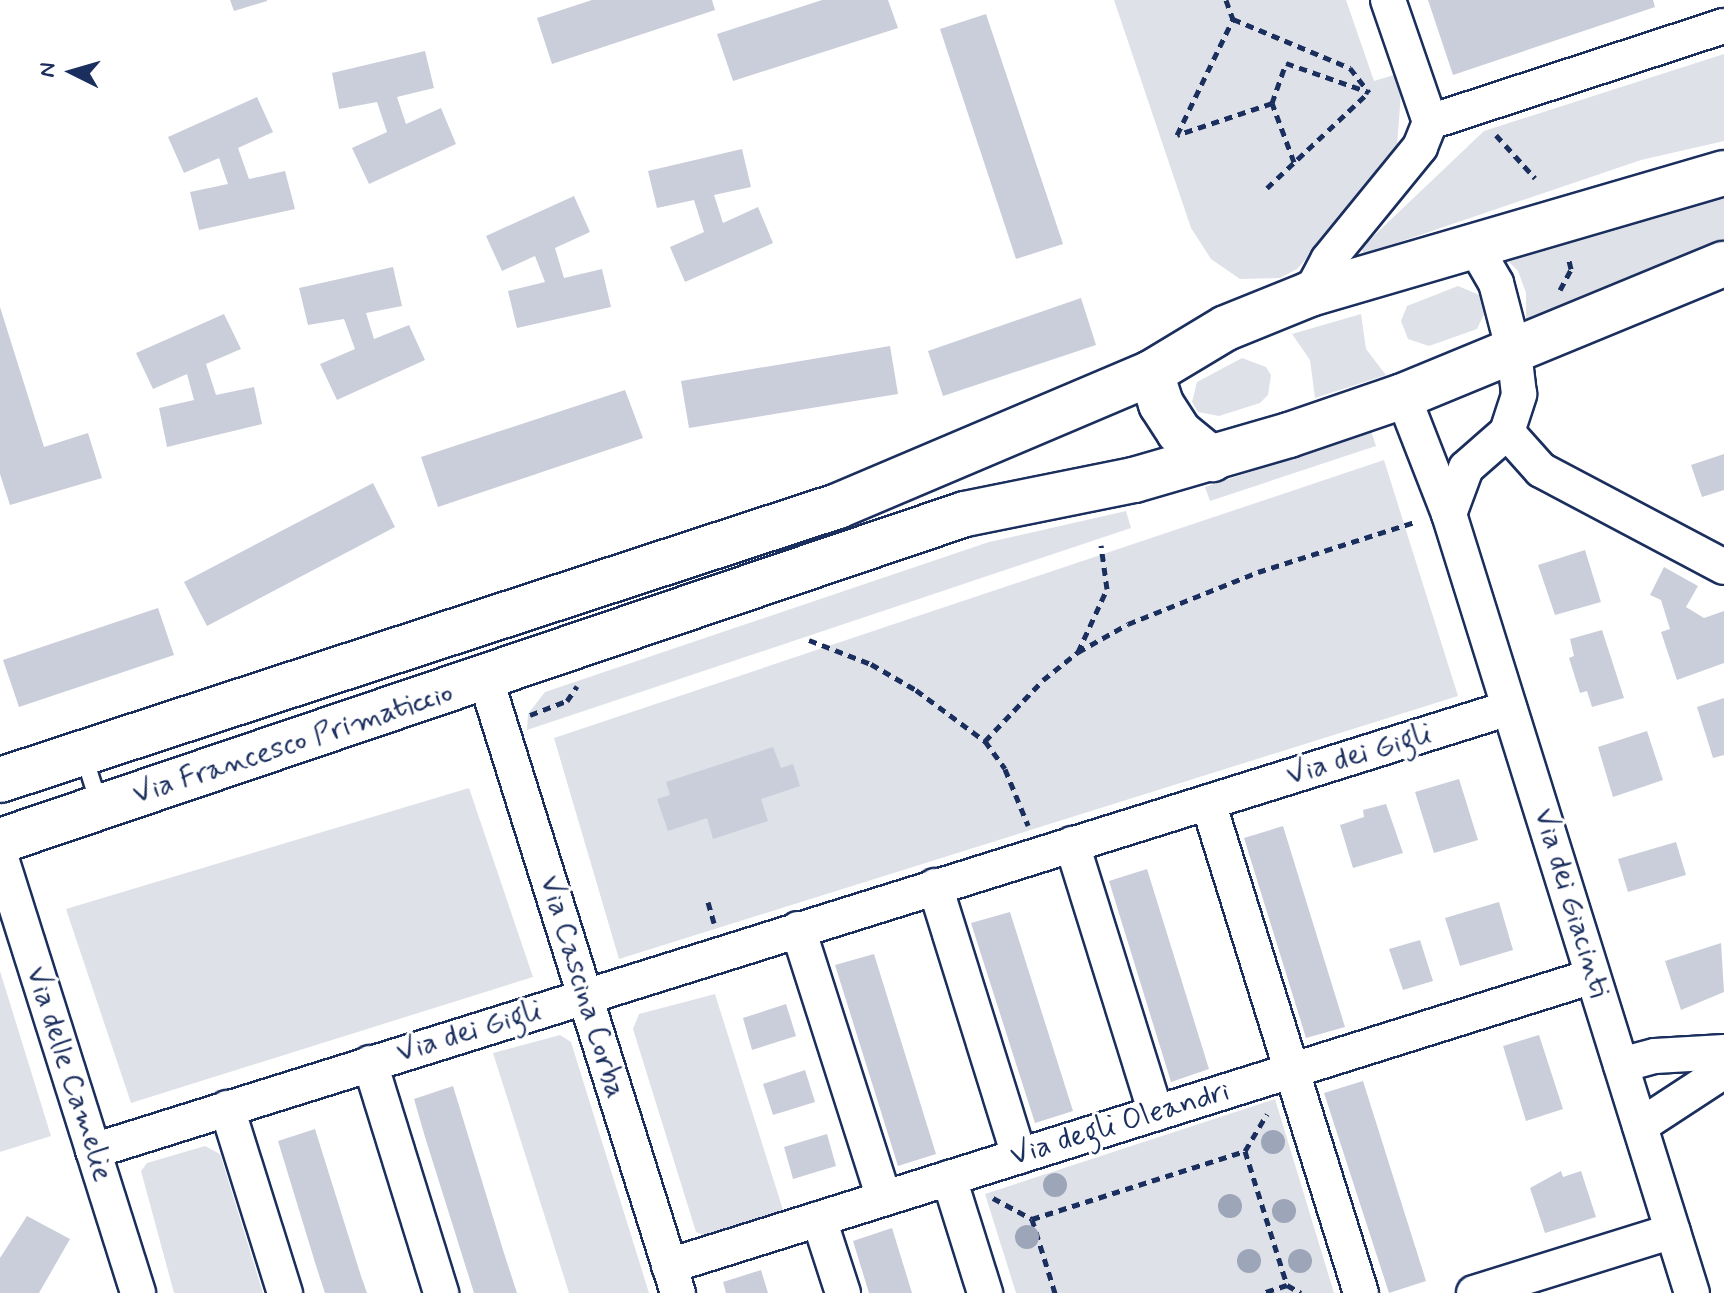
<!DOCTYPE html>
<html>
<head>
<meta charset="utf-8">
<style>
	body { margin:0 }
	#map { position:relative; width:1724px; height:1293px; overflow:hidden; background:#fff; font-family:Mynerve,sans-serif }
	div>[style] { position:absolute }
	.green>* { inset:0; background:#dee1e7 }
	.building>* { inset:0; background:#caceda }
	.path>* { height:5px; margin-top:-2.5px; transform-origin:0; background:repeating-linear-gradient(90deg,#1b2f5e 0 8px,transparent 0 14px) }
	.roads { filter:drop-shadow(2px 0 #1b2f5e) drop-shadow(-2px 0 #1b2f5e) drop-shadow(0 2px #1b2f5e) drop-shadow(0 -2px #1b2f5e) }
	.lane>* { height:16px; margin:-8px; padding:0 8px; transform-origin:8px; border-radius:8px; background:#fff }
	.street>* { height:34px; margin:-17px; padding:0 17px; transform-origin:17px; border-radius:17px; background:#fff }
	.secondary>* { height:44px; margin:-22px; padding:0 22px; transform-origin:22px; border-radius:22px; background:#fff }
	.trees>* { width:24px; height:24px; margin:-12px; border-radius:50%; background:#9da5b9 }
	span { translate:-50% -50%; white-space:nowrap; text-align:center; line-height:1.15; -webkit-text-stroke:6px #fff; paint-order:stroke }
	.street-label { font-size:30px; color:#1b2f5e }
	.north { position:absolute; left:32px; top:32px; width:80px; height:80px; -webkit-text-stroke:6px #fff; paint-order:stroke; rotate:275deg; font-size:22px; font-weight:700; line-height:32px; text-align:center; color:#1b2f5e }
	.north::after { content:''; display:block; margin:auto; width:28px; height:36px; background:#1b2f5e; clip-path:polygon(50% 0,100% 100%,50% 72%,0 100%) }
</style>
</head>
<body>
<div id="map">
	<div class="green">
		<div style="clip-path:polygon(1114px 0,1346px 0,1374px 81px,1394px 75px,1401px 93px,1397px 146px,1374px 185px,1297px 269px,1280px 278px,1240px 279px,1211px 259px,1191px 228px)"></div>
		<div style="clip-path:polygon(1724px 54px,1724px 141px,1641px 160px,1364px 254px,1361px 248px,1484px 131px)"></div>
		<div style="clip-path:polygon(1724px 195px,1724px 244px,1526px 328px,1526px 293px,1518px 271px,1504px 257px)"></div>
		<div style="clip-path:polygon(1458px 286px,1482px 296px,1486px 310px,1477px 329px,1429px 346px,1408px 339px,1401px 321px,1407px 306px)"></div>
		<div style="clip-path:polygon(1361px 314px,1366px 349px,1386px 375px,1315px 398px,1310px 360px,1292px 334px)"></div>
		<div style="clip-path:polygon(1242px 358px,1266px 367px,1271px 375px,1268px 395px,1260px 403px,1219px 416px,1198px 412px,1192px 402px,1197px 382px)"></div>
		<div style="clip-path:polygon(1371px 431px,1376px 446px,1210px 501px,1205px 487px)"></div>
		<div style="clip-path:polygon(1384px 460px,1458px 696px,619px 959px,554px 738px)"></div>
		<div style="clip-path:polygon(1126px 511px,1131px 528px,527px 730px,528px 714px,545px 692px,989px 542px)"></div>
		<div style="clip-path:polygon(469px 788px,533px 977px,131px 1103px,66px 909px)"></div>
		<div style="clip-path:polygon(0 971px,51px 1136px,0 1152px)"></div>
		<div style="clip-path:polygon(715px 994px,784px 1213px,708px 1237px,696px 1232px,633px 1029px,639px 1014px)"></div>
		<div style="clip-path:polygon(560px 1035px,571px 1042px,649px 1293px,569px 1293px,493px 1053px)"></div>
		<div style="clip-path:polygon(1275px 1099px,1334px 1293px,1016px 1293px,985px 1194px)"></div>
		<div style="clip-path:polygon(205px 1146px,220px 1154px,263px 1293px,174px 1293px,141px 1171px,147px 1163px)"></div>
	</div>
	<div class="building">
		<div style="clip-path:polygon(230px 0,267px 0,267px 1px,234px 11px)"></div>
		<div style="clip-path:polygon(592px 0,712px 0,715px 10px,552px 64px,537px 18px)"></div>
		<div style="clip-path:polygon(822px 0,888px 0,898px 28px,733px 81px,717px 34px)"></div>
		<div style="clip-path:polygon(1428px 0,1653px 0,1655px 7px,1453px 75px)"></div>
		<div style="clip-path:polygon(986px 14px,1063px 244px,1016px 259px,940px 29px)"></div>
		<div style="clip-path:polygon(425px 51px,434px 88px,397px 97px,406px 124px,441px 108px,456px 144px,369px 184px,352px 148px,387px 132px,377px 102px,339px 109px,332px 73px)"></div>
		<div style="clip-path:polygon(257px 97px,273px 132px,238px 148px,249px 179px,285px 171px,295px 209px,199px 230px,190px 192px,228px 184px,219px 158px,184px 173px,168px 137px)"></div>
		<div style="clip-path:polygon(742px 149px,751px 187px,714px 195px,723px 223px,758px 207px,773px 243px,685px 282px,670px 247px,704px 232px,694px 200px,657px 208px,648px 171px)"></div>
		<div style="clip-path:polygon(574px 196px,590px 232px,555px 248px,564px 278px,602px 269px,611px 307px,517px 328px,508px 291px,545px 282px,535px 256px,502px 271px,486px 236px)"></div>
		<div style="clip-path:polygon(393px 267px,402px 306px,366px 313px,374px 339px,409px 325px,425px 360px,337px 400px,320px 364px,355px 349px,344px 319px,308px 325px,299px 288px)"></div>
		<div style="clip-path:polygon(1081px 298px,1096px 345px,943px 396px,928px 351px)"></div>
		<div style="clip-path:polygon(0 307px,44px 447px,88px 433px,102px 478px,10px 505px,0 474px)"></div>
		<div style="clip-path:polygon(224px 314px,241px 349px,206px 364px,216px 395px,254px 387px,262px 424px,167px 447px,159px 408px,194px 400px,187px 374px,153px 389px,136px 353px)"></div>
		<div style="clip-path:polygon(890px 346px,898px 394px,689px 428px,681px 381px)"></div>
		<div style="clip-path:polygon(625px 390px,643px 438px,438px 507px,421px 457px)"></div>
		<div style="clip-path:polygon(1724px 454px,1724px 490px,1702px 497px,1691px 465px)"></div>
		<div style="clip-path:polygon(373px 483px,395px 527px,207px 626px,184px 582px)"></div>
		<div style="clip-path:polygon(1585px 550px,1601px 602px,1555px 615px,1538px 565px)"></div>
		<div style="clip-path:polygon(1664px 567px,1698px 586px,1686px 607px,1704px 618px,1724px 611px,1724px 663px,1677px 680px,1661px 632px,1670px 629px,1661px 600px,1650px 595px)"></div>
		<div style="clip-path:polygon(158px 608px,174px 655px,19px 707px,3px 660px)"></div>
		<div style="clip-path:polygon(1602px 630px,1624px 698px,1592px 707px,1587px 691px,1580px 693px,1569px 658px,1574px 656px,1570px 639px)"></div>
		<div style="clip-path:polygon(1724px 698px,1724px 755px,1713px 758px,1697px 707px)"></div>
		<div style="clip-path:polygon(1647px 731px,1663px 780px,1613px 797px,1598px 747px)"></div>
		<div style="clip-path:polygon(773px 747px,781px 768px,793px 764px,800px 786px,761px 799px,768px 821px,713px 839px,707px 818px,668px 831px,657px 799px,670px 795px,666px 782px)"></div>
		<div style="clip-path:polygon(1459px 779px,1478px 840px,1434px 853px,1415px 792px)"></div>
		<div style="clip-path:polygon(1386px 804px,1403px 853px,1353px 868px,1340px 825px,1364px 817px,1363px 810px)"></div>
		<div style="clip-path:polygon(1283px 826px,1345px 1027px,1306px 1038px,1244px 838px)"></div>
		<div style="clip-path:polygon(1676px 842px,1686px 875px,1628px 892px,1618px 859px)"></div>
		<div style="clip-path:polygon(1147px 869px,1209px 1069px,1171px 1082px,1109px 881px)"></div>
		<div style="clip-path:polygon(1499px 902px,1513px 950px,1460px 966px,1445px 918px)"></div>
		<div style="clip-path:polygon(1010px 912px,1073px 1111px,1035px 1123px,971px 923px)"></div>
		<div style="clip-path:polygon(1420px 940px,1433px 981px,1403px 990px,1389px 949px)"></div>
		<div style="clip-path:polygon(1721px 943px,1724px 992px,1681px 1010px,1665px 961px)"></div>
		<div style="clip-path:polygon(874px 954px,936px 1154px,898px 1166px,835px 965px)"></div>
		<div style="clip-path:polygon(786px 1004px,796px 1036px,752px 1050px,743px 1018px)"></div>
		<div style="clip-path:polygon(1539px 1035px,1563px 1109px,1526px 1121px,1503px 1046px)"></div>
		<div style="clip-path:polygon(805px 1070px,815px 1102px,773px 1115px,763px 1084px)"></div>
		<div style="clip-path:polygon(1363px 1081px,1426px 1281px,1389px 1293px,1324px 1093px)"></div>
		<div style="clip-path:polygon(453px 1086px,503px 1250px,517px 1293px,474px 1293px,425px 1137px,414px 1099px)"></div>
		<div style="clip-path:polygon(315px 1129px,361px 1276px,367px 1293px,325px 1293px,317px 1269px,278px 1141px)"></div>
		<div style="clip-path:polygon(827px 1134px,836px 1166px,793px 1179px,784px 1147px)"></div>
		<div style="clip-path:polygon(1561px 1171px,1563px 1177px,1581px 1171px,1596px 1217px,1545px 1233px,1530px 1188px)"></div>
		<div style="clip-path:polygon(27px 1216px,70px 1239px,39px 1293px,0 1293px,0 1258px)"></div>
		<div style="clip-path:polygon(892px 1228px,912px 1293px,869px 1293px,853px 1241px)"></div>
		<div style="clip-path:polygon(761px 1270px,768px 1293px,726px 1293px,723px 1282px)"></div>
	</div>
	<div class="path">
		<div style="left:1226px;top:0;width:20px;rotate:70deg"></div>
		<div style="left:1272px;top:103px;width:42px;rotate:-70.7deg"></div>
		<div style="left:1286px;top:63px;width:88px;rotate:19.3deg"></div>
		<div style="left:1496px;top:135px;width:58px;rotate:47.8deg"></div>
		<div style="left:1294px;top:162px;width:63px;rotate:-110.4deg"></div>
		<div style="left:1272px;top:103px;width:100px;rotate:161.4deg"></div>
		<div style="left:1177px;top:135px;width:129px;rotate:-64.2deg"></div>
		<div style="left:1233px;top:19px;width:127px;rotate:22.7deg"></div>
		<div style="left:1350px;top:68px;width:31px;rotate:52deg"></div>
		<div style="left:1267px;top:188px;width:140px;rotate:-43.3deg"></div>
		<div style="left:1560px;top:290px;width:24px;rotate:-62deg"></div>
		<div style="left:1571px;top:269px;width:13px;rotate:-103deg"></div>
		<div style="left:809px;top:640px;width:66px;rotate:21.2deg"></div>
		<div style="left:871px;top:664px;width:52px;rotate:30deg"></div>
		<div style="left:916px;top:690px;width:86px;rotate:36.5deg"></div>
		<div style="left:985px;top:741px;width:34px;rotate:54deg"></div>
		<div style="left:1005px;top:769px;width:61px;rotate:67.7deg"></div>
		<div style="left:1078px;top:652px;width:69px;rotate:-65.3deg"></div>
		<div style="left:1107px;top:589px;width:44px;rotate:-97.8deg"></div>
		<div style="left:530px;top:715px;width:40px;rotate:-21deg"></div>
		<div style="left:567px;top:701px;width:18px;rotate:-56deg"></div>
		<div style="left:985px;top:741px;width:84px;rotate:-46.4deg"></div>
		<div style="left:1043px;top:680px;width:45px;rotate:-38.7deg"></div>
		<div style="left:1078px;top:652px;width:57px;rotate:-29.2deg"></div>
		<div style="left:1128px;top:624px;width:140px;rotate:-21.8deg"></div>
		<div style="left:1258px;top:572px;width:165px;rotate:-17.7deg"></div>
		<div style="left:708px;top:902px;width:22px;rotate:74deg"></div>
		<div style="left:1245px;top:1151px;width:43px;rotate:-59.3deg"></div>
		<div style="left:993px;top:1198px;width:44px;rotate:28.3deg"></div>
		<div style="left:1287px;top:1285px;width:16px;rotate:30deg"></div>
		<div style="left:1055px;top:1293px;width:77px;rotate:-107.3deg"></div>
		<div style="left:1032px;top:1219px;width:224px;rotate:-17.7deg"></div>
		<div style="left:1245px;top:1151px;width:140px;rotate:72.6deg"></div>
		<div style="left:1287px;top:1285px;width:26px;rotate:162deg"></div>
	</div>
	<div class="roads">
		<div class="lane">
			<div style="left:83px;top:753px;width:57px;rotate:72.5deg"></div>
		</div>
		<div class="street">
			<div style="left:1430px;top:122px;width:309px;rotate:-18.1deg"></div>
			<div style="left:1310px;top:294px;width:38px;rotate:-62deg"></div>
			<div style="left:1328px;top:260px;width:146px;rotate:-50.8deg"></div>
			<div style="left:1420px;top:147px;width:27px;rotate:-68deg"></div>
			<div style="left:1430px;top:122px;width:129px;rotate:-109deg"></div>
			<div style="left:1403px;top:396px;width:127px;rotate:68.7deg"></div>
			<div style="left:1449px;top:514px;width:816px;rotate:72.68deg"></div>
			<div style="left:1507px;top:432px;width:51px;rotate:48.2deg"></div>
			<div style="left:1541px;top:470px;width:207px;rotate:27.9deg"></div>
			<div style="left:1449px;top:514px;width:49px;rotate:-69.7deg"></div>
			<div style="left:1466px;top:468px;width:55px;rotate:-41.3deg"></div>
			<div style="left:1507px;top:432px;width:40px;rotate:-72deg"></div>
			<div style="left:1519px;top:394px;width:42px;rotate:-96.8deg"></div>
			<div style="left:1514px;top:352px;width:71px;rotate:-104.6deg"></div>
			<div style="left:1496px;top:283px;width:44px;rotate:-120.1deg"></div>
			<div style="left:486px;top:680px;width:642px;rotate:72.61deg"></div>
			<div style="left:1208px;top:802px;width:514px;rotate:72.69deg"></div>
			<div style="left:1072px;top:844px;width:282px;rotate:72.7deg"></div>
			<div style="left:0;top:855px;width:459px;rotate:72.5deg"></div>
			<div style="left:935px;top:886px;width:283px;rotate:72.7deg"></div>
			<div style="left:798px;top:929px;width:282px;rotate:72.3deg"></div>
			<div style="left:370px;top:1063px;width:241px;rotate:72.8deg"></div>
			<div style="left:1621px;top:1065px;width:35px;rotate:-15deg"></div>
			<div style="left:1655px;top:1056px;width:69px;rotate:-3.3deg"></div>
			<div style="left:227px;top:1108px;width:194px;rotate:72.6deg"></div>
			<div style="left:1640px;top:1126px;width:100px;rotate:-33.2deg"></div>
			<div style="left:93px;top:1151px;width:1484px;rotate:-17.37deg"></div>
			<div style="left:949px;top:1178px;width:121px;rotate:72.6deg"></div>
			<div style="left:819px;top:1219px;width:78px;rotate:72deg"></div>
			<div style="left:669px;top:1266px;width:968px;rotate:-17.42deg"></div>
			<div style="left:1474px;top:1293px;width:208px;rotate:-17.3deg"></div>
		</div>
		<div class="secondary">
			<div style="left:1151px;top:373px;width:33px;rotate:72deg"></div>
			<div style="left:1161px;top:404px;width:33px;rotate:57deg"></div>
			<div style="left:1179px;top:432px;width:43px;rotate:39.3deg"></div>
			<div style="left:0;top:780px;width:882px;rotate:-18.11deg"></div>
			<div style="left:838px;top:506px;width:340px;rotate:-23deg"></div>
			<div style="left:1151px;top:373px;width:87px;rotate:-31deg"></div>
			<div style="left:1226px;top:328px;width:91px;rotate:-22deg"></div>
			<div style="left:1310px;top:294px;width:431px;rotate:-16.3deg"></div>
			<div style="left:0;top:841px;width:1019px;rotate:-18.72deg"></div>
			<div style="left:965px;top:514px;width:172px;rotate:-11.4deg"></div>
			<div style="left:1134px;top:480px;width:161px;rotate:-16.2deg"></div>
			<div style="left:1289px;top:435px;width:120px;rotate:-18.9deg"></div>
			<div style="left:1403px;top:396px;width:347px;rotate:-22.4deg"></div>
		</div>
	</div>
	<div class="trees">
		<div style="left:1273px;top:1142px"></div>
		<div style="left:1055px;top:1185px"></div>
		<div style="left:1230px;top:1206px"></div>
		<div style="left:1284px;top:1211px"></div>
		<div style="left:1027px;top:1237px"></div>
		<div style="left:1249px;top:1261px"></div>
		<div style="left:1300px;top:1261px"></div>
	</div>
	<div class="street-label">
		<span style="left:293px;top:744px;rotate:-18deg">Via Francesco Primaticcio</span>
		<span style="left:1359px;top:755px;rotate:-17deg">Via dei Gigli</span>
		<span style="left:1571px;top:903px;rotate:73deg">Via dei Giacinti</span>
		<span style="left:582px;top:987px;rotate:73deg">Via Cascina Corba</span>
		<span style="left:469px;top:1032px;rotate:-17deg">Via dei Gigli</span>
		<span style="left:69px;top:1074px;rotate:72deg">Via delle Camelie</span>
		<span style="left:1120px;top:1124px;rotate:-17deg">Via degli Oleandri</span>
	</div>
	<div class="north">N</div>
</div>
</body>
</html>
